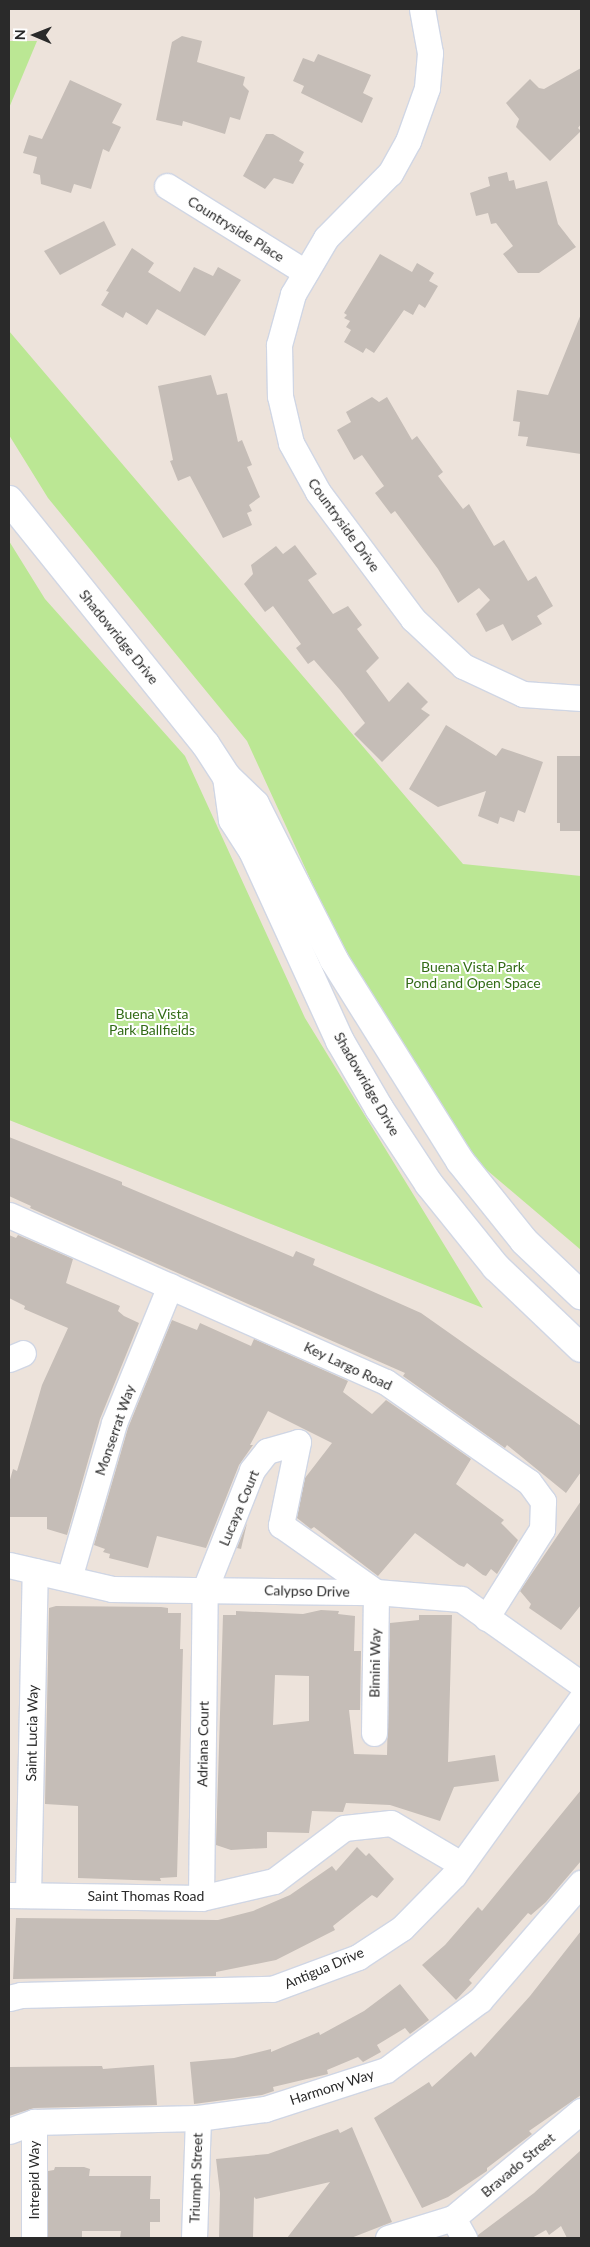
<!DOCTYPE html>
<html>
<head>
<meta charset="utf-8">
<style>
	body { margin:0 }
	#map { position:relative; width:590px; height:2247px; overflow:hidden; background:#ede3db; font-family:Lato,sans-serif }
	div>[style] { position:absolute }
	.green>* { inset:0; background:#bbe794 }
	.building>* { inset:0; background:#c5bdb7 }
	.roads { filter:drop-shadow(1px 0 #d0d6e4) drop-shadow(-1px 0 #d0d6e4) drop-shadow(0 1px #d0d6e4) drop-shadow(0 -1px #d0d6e4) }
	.minor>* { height:25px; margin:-12.5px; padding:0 12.5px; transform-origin:12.5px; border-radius:12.5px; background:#fff }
	.tertiary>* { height:28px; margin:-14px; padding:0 14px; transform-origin:14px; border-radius:14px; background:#fff }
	span { translate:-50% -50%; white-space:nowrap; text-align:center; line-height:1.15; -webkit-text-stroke:4px #fff; paint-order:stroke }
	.street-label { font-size:14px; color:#2a2a2a }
	.park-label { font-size:14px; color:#326b16 }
	.frame { position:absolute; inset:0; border:10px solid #2a2a2a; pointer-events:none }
	.north { position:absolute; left:10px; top:10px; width:50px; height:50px; -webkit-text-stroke:4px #fff; paint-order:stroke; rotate:271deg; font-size:14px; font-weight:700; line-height:20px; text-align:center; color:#2a2a2a }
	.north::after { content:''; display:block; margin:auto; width:18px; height:22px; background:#2a2a2a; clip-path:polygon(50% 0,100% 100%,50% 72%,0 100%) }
</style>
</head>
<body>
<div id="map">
	<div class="green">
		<div style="clip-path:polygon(9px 41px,37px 41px,9px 108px)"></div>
		<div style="clip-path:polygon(9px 331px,463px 864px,581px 876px,581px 1250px,416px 1110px,247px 741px,48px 498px,9px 435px)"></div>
		<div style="clip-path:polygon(9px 541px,45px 599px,185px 756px,305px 1018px,483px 1308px,9px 1120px)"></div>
	</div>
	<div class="building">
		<div style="clip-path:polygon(182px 36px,202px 41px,197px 62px,245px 77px,243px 85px,249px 91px,240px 120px,230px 117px,225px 134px,183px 121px,182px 126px,156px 120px,172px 42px)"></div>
		<div style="clip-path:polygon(318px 54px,371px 75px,363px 93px,373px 98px,362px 123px,301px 93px,304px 86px,293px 81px,303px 58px,314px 62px)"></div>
		<div style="clip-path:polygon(581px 68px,581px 124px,578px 128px,581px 131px,550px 161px,516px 127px,519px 119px,506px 103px,530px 79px,539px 88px,544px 89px)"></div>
		<div style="clip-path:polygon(70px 80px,122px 104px,112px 123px,121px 127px,109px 152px,103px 149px,91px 189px,74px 184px,71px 193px,41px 184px,40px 175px,33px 173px,37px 157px,23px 153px,29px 135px,42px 139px)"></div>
		<div style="clip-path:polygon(266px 134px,273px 134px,304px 152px,299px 161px,304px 164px,293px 184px,274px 178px,265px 189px,243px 176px)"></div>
		<div style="clip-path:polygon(507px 172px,509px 181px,514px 180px,516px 189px,547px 181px,558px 224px,576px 247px,539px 273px,518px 273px,503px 254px,513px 246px,496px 223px,491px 224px,488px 213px,476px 216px,470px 193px,490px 186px,488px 177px)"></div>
		<div style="clip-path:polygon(104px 221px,116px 245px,60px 275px,44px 251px)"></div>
		<div style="clip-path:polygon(132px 248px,154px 263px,148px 272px,180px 292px,194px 267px,213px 276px,218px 267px,241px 280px,205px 336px,157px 309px,147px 325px,126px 312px,123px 318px,101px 305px,109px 292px,106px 291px)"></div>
		<div style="clip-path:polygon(380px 254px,412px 272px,417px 263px,434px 273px,429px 281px,438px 286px,425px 308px,419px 304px,413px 315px,404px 310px,374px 353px,366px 348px,363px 353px,344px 342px,351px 330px,346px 327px,350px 321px,344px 318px,347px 315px,344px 313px)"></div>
		<div style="clip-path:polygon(581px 314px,581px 454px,526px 446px,528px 437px,518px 436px,520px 422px,513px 421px,517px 390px,548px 395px)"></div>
		<div style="clip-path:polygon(211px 375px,217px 395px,227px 393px,238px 442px,242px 440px,252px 465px,247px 467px,260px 497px,249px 505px,252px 511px,247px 513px,252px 525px,223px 538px,190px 476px,178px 481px,170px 461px,173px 460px,158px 386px)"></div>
		<div style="clip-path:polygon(372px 397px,379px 402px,387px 397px,412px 440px,417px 436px,443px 472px,438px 476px,463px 509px,469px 504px,494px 546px,504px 540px,528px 581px,536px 576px,553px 606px,537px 616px,542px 624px,512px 641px,503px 624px,486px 632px,476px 614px,490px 600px,479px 588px,458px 603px,438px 569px,395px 511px,391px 514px,375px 493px,384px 486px,362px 455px,354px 460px,337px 430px,351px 422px,346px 412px)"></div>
		<div style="clip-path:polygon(295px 545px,317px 574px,308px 580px,333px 614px,348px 606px,362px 625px,357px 629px,379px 658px,366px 671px,389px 702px,408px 682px,428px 702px,421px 709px,430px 715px,382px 762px,354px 734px,365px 723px,340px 690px,314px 660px,308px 664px,296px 648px,301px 644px,273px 606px,265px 612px,244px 584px,253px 574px,251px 565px,276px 546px,283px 554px)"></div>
		<div style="clip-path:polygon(446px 725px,496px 756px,502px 748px,543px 762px,525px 813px,518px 810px,514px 822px,500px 817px,498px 824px,478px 816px,486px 791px,438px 807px,409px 789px)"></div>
		<div style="clip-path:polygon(557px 756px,581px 756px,581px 831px,560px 831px,560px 823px,557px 823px)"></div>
		<div style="clip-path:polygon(9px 1137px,122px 1182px,122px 1185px,293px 1257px,296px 1251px,315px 1259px,313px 1265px,421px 1313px,581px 1426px,581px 1472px,566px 1493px,507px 1445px,505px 1448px,403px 1376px,405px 1373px,30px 1208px,31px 1206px,9px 1196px)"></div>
		<div style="clip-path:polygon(9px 1235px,16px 1238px,18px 1235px,73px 1259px,66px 1283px,120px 1306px,118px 1311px,124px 1316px,139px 1323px,100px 1419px,67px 1535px,47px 1529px,47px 1517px,9px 1517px,9px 1483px,13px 1469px,17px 1471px,42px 1385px,68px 1328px,24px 1309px,25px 1306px,9px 1298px)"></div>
		<div style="clip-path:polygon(172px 1320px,197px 1330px,200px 1323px,251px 1346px,254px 1339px,348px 1381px,343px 1392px,372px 1414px,386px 1400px,471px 1459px,456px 1484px,504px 1520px,501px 1523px,518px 1540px,497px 1574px,491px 1569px,486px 1576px,483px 1575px,467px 1563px,464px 1567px,459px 1565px,415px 1533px,378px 1576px,314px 1527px,311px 1529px,297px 1518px,305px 1478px,332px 1443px,268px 1411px,250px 1445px,253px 1445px,239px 1465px,206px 1548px,157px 1536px,148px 1568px,109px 1558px,110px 1554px,103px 1552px,105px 1549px,94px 1545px,128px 1428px)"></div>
		<div style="clip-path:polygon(581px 1501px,581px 1605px,561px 1630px,529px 1608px,531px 1604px,520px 1591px)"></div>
		<div style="clip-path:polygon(247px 1523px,241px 1549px,237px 1548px)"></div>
		<div style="clip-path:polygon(56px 1606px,161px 1607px,168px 1608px,168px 1613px,181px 1613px,180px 1649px,183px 1649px,177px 1877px,160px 1878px,161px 1881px,78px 1878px,78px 1806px,45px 1804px,49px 1608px)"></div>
		<div style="clip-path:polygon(evenodd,321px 1610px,339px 1611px,338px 1614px,355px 1616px,354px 1651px,361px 1651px,360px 1710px,349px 1710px,354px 1754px,387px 1755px,390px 1623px,419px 1620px,419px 1615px,452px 1615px,448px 1762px,495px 1755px,499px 1781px,454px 1787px,440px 1821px,390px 1805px,346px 1803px,343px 1812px,312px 1811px,309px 1833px,267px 1832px,267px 1848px,231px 1850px,216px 1845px,223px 1615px,236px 1615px,236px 1611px,303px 1614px,321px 1610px,275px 1675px,309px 1676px,309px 1721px,273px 1725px,275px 1675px)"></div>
		<div style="clip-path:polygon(581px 1790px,581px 1861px,546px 1902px,531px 1915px,528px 1913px,469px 1980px,472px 1983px,456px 2000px,422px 1965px,445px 1945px,478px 1907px,482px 1911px)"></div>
		<div style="clip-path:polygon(357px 1847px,366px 1856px,369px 1853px,394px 1879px,377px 1898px,372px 1895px,333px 1926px,335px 1930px,276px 1960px,216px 1972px,216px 1976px,13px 1979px,16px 1918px,218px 1920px,253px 1911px,290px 1895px,332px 1866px,336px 1871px)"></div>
		<div style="clip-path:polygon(581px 1931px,581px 2095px,529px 2131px,532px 2134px,487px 2168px,487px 2171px,448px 2197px,422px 2208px,374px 2118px,429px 2082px,432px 2087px,471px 2052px,475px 2057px,530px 1996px)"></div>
		<div style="clip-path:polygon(400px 1984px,429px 2020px,410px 2034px,405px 2028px,377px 2045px,381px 2052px,363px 2062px,358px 2057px,327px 2070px,328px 2074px,273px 2087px,274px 2091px,262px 2095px,194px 2104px,190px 2062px,234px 2058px,271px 2049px,271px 2052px,319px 2032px,320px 2035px,364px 2011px)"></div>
		<div style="clip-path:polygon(154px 2065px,157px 2105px,34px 2108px,9px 2116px,9px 2067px,102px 2066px,103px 2069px)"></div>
		<div style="clip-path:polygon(352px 2127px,392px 2222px,351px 2238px,287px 2238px,330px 2182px,256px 2199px,254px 2197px,253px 2238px,219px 2238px,220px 2193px,216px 2159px,268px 2154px,338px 2129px,340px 2133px)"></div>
		<div style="clip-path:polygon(581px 2150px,581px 2238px,567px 2238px,561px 2226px,549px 2235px,546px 2230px,532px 2238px,478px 2238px,478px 2235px,534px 2193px)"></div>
		<div style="clip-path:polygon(55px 2167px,84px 2167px,90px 2169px,89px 2176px,151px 2176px,150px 2199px,160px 2199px,160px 2222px,150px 2222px,150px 2238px,120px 2238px,121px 2231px,82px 2231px,82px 2238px,48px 2238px,48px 2171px,54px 2170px)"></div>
	</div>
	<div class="roads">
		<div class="minor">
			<div style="left:422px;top:9px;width:45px;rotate:79.7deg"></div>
			<div style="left:430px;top:53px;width:35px;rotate:95deg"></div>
			<div style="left:427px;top:88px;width:56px;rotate:109.7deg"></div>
			<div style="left:408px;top:141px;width:37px;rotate:119deg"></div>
			<div style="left:390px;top:173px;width:91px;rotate:134.6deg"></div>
			<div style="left:326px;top:238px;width:65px;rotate:120.5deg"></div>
			<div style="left:293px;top:294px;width:53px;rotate:105.4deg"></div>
			<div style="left:279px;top:345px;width:51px;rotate:88.9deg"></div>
			<div style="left:280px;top:396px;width:48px;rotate:76.8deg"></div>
			<div style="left:291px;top:443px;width:56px;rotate:61.1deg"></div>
			<div style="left:318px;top:492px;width:159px;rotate:53.2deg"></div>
			<div style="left:413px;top:619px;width:69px;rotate:43.2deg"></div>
			<div style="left:463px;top:666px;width:66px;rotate:25deg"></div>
			<div style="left:523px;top:694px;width:58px;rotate:3.9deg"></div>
			<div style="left:167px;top:186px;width:163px;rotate:31.9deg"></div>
			<div style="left:9px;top:1215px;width:412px;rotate:23.9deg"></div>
			<div style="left:386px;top:1382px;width:174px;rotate:35deg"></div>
			<div style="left:529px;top:1482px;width:24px;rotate:54deg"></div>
			<div style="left:543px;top:1501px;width:28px;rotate:92deg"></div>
			<div style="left:542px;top:1529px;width:105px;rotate:122.2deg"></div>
			<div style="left:9px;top:1359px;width:15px;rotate:-23deg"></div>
			<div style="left:9px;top:1565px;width:106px;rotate:13.1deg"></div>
			<div style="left:112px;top:1589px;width:264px;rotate:0.7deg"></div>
			<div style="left:376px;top:1592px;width:85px;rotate:4.7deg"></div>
			<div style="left:461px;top:1599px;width:147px;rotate:35.3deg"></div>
			<div style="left:69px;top:1578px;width:161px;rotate:-73.8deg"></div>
			<div style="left:114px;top:1423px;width:148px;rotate:-67.8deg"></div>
			<div style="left:9px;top:1895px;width:192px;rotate:0.9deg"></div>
			<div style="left:201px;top:1898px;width:75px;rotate:-13.1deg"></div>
			<div style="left:274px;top:1881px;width:88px;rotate:-37.1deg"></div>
			<div style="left:344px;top:1828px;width:47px;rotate:-6.1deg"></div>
			<div style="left:391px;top:1823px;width:81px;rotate:30.4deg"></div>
			<div style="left:28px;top:1895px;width:324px;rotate:-88.8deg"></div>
			<div style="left:201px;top:1898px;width:309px;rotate:-89.3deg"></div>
			<div style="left:205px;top:1589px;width:128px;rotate:-68.4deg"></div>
			<div style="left:252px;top:1470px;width:24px;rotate:-52deg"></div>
			<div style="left:267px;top:1451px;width:32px;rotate:-16deg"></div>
			<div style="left:298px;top:1442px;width:85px;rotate:101.6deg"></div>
			<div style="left:281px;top:1525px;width:116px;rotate:35.2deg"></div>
			<div style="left:376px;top:1592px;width:141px;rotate:90.8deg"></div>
			<div style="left:9px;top:1998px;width:12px;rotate:-14deg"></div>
			<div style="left:21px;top:1995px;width:251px;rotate:-1.4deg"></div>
			<div style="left:272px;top:1989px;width:92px;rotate:-20.4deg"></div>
			<div style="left:358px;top:1957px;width:53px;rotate:-33.4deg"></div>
			<div style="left:402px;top:1928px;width:74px;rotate:-45.5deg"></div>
			<div style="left:454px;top:1875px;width:217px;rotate:-54.2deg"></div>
			<div style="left:9px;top:2131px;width:27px;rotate:-20deg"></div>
			<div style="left:34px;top:2122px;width:164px;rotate:-1.4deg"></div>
			<div style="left:198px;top:2118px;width:68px;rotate:-7.7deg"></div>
			<div style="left:265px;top:2109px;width:127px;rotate:-17.9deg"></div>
			<div style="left:386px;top:2070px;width:117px;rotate:-36.7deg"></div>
			<div style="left:480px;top:2000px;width:155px;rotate:-49.2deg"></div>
			<div style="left:453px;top:2218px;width:23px;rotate:61deg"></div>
			<div style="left:34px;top:2238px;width:116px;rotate:-90deg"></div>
			<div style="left:194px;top:2238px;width:120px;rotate:-88.1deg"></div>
			<div style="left:388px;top:2238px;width:68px;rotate:-17.1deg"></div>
			<div style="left:453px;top:2218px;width:167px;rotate:-39.9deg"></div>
		</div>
		<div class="tertiary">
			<div style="left:9px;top:500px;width:314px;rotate:51.2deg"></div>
			<div style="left:206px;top:745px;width:38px;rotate:57deg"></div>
			<div style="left:227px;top:777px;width:39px;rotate:44deg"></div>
			<div style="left:255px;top:804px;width:175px;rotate:63.1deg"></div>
			<div style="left:334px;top:960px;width:237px;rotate:57.9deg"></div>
			<div style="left:460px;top:1161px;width:102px;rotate:51.3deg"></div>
			<div style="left:524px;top:1241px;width:79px;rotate:43.5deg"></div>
			<div style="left:227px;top:777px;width:43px;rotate:82.1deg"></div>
			<div style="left:233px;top:820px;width:37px;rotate:57deg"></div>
			<div style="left:253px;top:851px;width:209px;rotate:65.4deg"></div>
			<div style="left:340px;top:1041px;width:78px;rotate:59.8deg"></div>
			<div style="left:379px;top:1108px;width:91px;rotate:56.7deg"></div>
			<div style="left:429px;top:1184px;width:107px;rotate:51.1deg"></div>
			<div style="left:496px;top:1267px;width:117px;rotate:43.6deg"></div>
		</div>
	</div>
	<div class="street-label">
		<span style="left:236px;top:229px;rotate:32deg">Countryside Place</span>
		<span style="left:344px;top:525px;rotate:54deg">Countryside Drive</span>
		<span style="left:119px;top:637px;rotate:51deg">Shadowridge Drive</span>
		<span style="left:367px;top:1084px;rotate:60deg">Shadowridge Drive</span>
		<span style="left:348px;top:1366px;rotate:25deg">Key Largo Road</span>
		<span style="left:115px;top:1430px;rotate:-71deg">Monserrat Way</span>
		<span style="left:239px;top:1508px;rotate:-67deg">Lucaya Court</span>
		<span style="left:307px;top:1591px;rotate:1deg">Calypso Drive</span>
		<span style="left:375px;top:1663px;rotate:-89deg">Bimini Way</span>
		<span style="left:32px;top:1733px;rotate:-89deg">Saint Lucia Way</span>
		<span style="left:203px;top:1744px;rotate:-89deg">Adriana Court</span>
		<span style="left:146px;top:1896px">Saint Thomas Road</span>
		<span style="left:324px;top:1968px;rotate:-23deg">Antigua Drive</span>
		<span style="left:332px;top:2087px;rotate:-18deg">Harmony Way</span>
		<span style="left:518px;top:2165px;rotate:-40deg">Bravado Street</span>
		<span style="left:196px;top:2178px;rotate:-88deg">Triumph Street</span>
		<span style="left:34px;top:2180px;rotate:-90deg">Intrepid Way</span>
	</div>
	<div class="park-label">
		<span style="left:473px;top:975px">Buena Vista Park<br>Pond and Open Space</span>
		<span style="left:152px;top:1022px">Buena Vista<br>Park Ballfields</span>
	</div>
	<div class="frame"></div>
	<div class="north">N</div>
</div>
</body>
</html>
